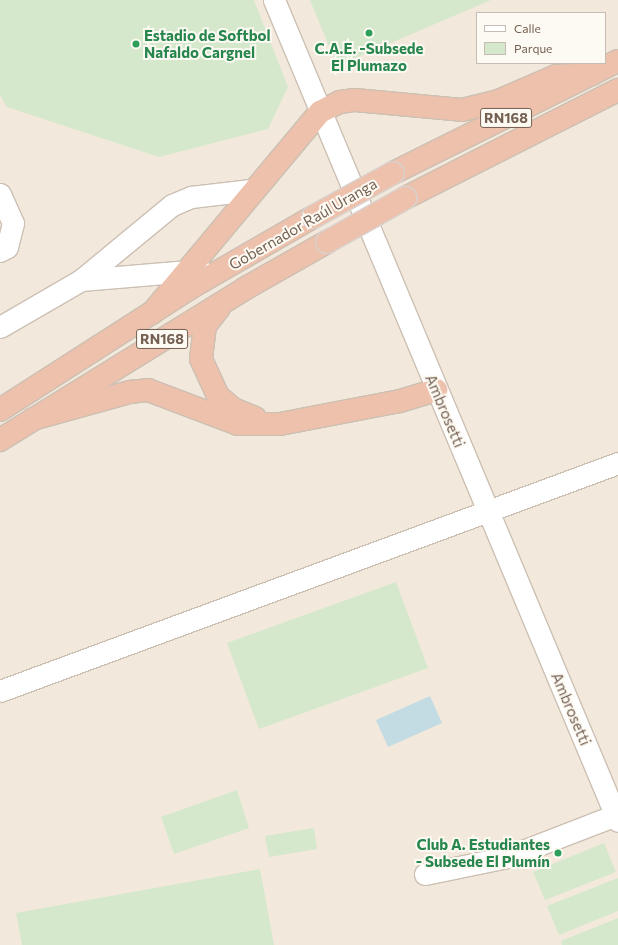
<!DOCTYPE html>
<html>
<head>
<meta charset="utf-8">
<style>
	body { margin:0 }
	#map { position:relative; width:618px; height:945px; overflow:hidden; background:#fbf6ed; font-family:Commissioner,sans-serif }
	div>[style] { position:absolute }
	.residential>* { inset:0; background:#f2e9dc }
	.green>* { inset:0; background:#d5e8cc }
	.water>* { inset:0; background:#c3dce3 }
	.roads { filter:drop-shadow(1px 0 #ccc0b3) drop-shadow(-1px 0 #ccc0b3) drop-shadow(0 1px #ccc0b3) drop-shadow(0 -1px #ccc0b3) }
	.minor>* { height:21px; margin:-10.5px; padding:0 10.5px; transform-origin:10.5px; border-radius:10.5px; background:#fff }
	.highway>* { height:22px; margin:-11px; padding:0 11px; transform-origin:11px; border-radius:11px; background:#edc1ac }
	.bridges { filter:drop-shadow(1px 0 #d8d2cf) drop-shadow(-1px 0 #d8d2cf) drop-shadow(0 1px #d8d2cf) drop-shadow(0 -1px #d8d2cf) }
	.highway-bridge>* { height:22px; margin:-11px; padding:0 11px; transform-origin:11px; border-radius:11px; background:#edc1ac }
	.dots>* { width:11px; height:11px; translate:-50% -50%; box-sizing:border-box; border:2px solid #fdfaf3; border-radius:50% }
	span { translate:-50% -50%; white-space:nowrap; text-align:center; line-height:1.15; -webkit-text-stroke:4px #fdfaf3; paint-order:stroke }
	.shield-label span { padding:1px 3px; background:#fdfaf3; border:1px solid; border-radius:3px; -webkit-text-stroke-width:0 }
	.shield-label { font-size:14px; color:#746052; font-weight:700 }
	.leisure-label { font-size:15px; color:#27864d; font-weight:700 }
	.left { translate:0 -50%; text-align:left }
	.right { translate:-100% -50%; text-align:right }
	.street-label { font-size:15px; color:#746052 }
	.legend { position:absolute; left:476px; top:12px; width:130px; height:52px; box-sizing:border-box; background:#fdfaf3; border:1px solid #c6bcb3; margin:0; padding:5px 7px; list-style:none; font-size:12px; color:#746052 }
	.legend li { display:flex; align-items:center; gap:8px; height:20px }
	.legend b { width:20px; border:1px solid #c6bcb3 }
</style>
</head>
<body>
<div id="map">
	<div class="residential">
		<div style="clip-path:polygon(evenodd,0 0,618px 0,618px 945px,0 945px,0 0,477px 13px,605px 13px,605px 63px,477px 63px,477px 13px)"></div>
	</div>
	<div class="green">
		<div style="clip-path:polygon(0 0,254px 0,288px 87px,268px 129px,159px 157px,7px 107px,0 95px)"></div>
		<div style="clip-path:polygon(310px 0,491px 0,337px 66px)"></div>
		<div style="clip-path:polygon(396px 582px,428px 668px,259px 729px,227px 643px)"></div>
		<div style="clip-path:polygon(237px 790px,249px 828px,174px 854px,161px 817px)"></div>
		<div style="clip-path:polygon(314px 828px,317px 849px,269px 857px,265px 836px)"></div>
		<div style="clip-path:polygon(604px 843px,616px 872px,545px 900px,533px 872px)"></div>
		<div style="clip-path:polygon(260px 869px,274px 945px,22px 945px,16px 913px)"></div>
		<div style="clip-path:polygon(618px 878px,618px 911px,559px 935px,547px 906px)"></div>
		<div style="clip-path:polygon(618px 918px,618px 945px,562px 945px,561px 941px)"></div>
	</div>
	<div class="water">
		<div style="clip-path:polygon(430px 696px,442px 723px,388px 747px,376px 720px)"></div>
	</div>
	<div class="roads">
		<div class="minor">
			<div style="left:274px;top:0;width:890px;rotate:67.27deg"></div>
			<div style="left:0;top:194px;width:32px;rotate:66deg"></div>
			<div style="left:13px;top:223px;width:25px;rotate:104deg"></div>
			<div style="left:7px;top:247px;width:8px;rotate:150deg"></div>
			<div style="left:81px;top:280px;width:120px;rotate:-4.8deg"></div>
			<div style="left:0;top:327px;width:94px;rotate:-30.1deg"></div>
			<div style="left:81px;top:280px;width:118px;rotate:-39.5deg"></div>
			<div style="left:172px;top:205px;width:21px;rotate:-23deg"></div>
			<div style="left:191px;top:197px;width:60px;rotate:-6.7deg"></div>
			<div style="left:0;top:691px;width:659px;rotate:-20.25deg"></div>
			<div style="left:425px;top:874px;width:84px;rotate:-11.7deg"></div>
			<div style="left:507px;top:857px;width:117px;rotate:-21.1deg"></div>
		</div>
		<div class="highway">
			<div style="left:393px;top:173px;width:251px;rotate:-26.5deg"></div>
			<div style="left:405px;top:198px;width:239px;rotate:-26.9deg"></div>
			<div style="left:219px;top:308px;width:23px;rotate:128deg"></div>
			<div style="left:205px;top:326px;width:33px;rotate:97deg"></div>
			<div style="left:201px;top:359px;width:41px;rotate:65.3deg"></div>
			<div style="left:218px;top:396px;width:20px;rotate:41deg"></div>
			<div style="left:233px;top:409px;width:24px;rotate:22deg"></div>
			<div style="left:152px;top:313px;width:262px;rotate:-50.1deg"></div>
			<div style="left:320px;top:112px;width:22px;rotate:-27deg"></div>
			<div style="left:340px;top:102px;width:15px;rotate:-8deg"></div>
			<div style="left:355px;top:100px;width:107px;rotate:5.3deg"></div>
			<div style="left:462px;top:110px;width:37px;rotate:-14deg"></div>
			<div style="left:498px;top:101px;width:63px;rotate:-23.3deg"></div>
			<div style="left:556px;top:76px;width:36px;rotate:-3deg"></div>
			<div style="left:0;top:410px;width:226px;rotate:-32.7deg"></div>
			<div style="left:190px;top:288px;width:142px;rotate:-30deg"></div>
			<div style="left:33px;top:419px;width:101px;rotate:-15.6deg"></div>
			<div style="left:130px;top:392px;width:18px;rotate:-6deg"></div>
			<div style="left:148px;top:390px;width:96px;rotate:20.7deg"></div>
			<div style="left:238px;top:424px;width:42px"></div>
			<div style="left:280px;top:424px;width:122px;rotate:-10.9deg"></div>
			<div style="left:400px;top:401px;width:38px;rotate:-17deg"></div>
			<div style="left:0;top:440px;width:289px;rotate:-31.7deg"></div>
			<div style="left:246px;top:288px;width:93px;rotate:-29.6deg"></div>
		</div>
	</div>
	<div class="bridges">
		<div class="highway-bridge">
			<div style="left:313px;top:217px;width:91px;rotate:-28.8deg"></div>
			<div style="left:327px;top:242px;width:90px;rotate:-29.4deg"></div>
		</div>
	</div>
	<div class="dots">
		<div style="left:369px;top:33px;background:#2e9e5b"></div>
		<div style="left:136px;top:44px;background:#2e9e5b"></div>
		<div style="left:558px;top:853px;background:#2e9e5b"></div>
	</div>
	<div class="shield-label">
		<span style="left:506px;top:118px">RN168</span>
		<span style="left:162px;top:339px">RN168</span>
	</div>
	<div class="leisure-label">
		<span class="left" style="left:144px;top:44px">Estadio de Softbol<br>Nafaldo Cargnel</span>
		<span style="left:369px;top:57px">C.A.E. -Subsede<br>El Plumazo</span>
		<span class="right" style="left:550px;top:853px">Club A. Estudiantes<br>- Subsede El Plumín</span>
	</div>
	<div class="street-label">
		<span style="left:303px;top:224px;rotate:-30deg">Gobernador Raúl Uranga</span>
		<span style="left:445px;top:411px;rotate:67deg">Ambrosetti</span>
		<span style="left:571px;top:709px;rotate:67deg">Ambrosetti</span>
	</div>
	<ul class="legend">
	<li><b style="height:5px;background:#fff"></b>Calle</li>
	<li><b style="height:11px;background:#d5e8cc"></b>Parque</li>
	</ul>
</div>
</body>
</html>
